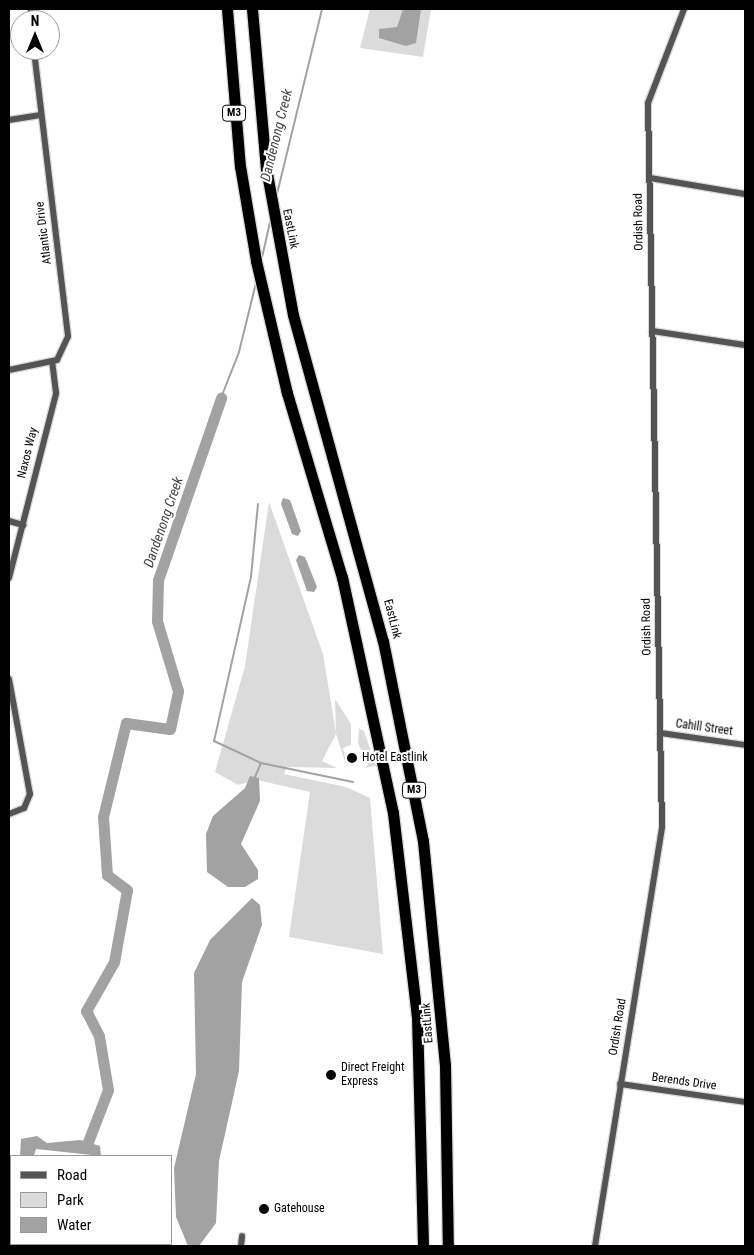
<!DOCTYPE html>
<html>
<head>
<meta charset="utf-8">
<style>
	body { margin:0 }
	#map { position:relative; width:754px; height:1255px; overflow:hidden; background:#fff; font-family:"Roboto Condensed",sans-serif }
	div>[style] { position:absolute }
	.green>* { inset:0; background:#dbdbdb }
	.water>* { inset:0; background:#a2a2a2 }
	.stream>* { height:2px; margin:-1px; padding:0 1px; transform-origin:1px; border-radius:1px; background:#a2a2a2 }
	.river>* { height:11px; margin:-5.5px; padding:0 5.5px; transform-origin:5.5px; border-radius:5.5px; background:#a2a2a2 }
	.roads { filter:drop-shadow(1px 0 #dbdbdb) drop-shadow(-1px 0 #dbdbdb) drop-shadow(0 1px #dbdbdb) drop-shadow(0 -1px #dbdbdb) }
	.street>* { height:6px; margin:-3px; padding:0 3px; transform-origin:3px; border-radius:3px; background:#545454 }
	.highway>* { height:11px; margin:-5.5px; padding:0 5.5px; transform-origin:5.5px; border-radius:5.5px; background:#000 }
	.dots>* { width:14px; height:14px; translate:-50% -50%; box-sizing:border-box; border:2px solid #fff; border-radius:50% }
	span { translate:-50% -50%; white-space:nowrap; text-align:center; line-height:1.15; -webkit-text-stroke:4px #fff; paint-order:stroke }
	.shield-label span { padding:1px 4px; background:#fff; border:1px solid; border-radius:4px; -webkit-text-stroke-width:0 }
	.shield-label { font-size:11px; color:#000; font-weight:700 }
	.street-label { font-size:12px; color:#000 }
	.poi-label { font-size:12px; color:#000 }
	.left { translate:0 -50%; text-align:left }
	.water-label { font-size:14px; color:#434343; font-style:italic }
	.frame { position:absolute; inset:0; border:10px solid #000; pointer-events:none }
	.legend { position:absolute; left:10px; top:1155px; width:162px; height:90px; box-sizing:border-box; background:#fff; border:1px solid #999; margin:0; padding:6px 9px; list-style:none; font-size:15px; color:#000 }
	.legend li { display:flex; align-items:center; gap:10px; height:25px }
	.legend b { width:25px; border:1px solid #999 }
	.north { position:absolute; left:10px; top:10px; width:50px; height:50px; box-sizing:border-box; background:#fff; border:1px solid #999; border-radius:50%; rotate:0deg; font-size:14px; font-weight:700; line-height:20px; text-align:center; color:#000 }
	.north::after { content:''; display:block; margin:auto; width:18px; height:22px; background:#000; clip-path:polygon(50% 0,100% 100%,50% 72%,0 100%) }
</style>
</head>
<body>
<div id="map">
	<div class="green">
		<div style="clip-path:polygon(370px 9px,431px 9px,423px 57px,360px 48px)"></div>
		<div style="clip-path:polygon(269px 502px,323px 654px,336px 733px,335px 699px,351px 724px,351px 745px,343px 748px,348px 771px,336px 734px,322px 761px,337px 768px,287px 767px,284px 774px,346px 787px,370px 798px,383px 954px,289px 937px,310px 792px,257px 780px,238px 785px,215px 772px,245px 666px)"></div>
		<div style="clip-path:polygon(359px 728px,364px 731px,376px 766px,364px 768px,368px 765px,358px 743px)"></div>
	</div>
	<div class="water">
		<div style="clip-path:polygon(403px 9px,421px 9px,416px 43px,406px 46px,379px 38px,379px 29px,397px 27px)"></div>
		<div style="clip-path:polygon(283px 498px,290px 500px,301px 531px,298px 536px,292px 534px,281px 504px)"></div>
		<div style="clip-path:polygon(299px 555px,305px 557px,317px 587px,314px 592px,307px 591px,296px 560px)"></div>
		<div style="clip-path:polygon(250px 776px,259px 778px,260px 801px,241px 844px,258px 870px,258px 879px,245px 887px,228px 887px,207px 872px,206px 834px,213px 816px,245px 788px)"></div>
		<div style="clip-path:polygon(252px 898px,260px 905px,262px 925px,242px 982px,239px 1071px,219px 1161px,216px 1223px,199px 1246px,188px 1246px,176px 1217px,174px 1168px,196px 1074px,194px 973px,210px 940px)"></div>
		<div style="clip-path:polygon(37px 1136px,47px 1143px,80px 1140px,100px 1146px,101px 1156px,36px 1149px,34px 1156px,20px 1156px,21px 1139px)"></div>
	</div>
	<div class="stream">
		<div style="left:276px;top:198px;width:195px;rotate:-76.3deg"></div>
		<div style="left:261px;top:262px;width:41px;rotate:-77.3deg"></div>
		<div style="left:221px;top:398px;width:49px;rotate:-68.6deg"></div>
		<div style="left:239px;top:352px;width:71px;rotate:-76.2deg"></div>
		<div style="left:258px;top:504px;width:73px;rotate:95.5deg"></div>
		<div style="left:251px;top:577px;width:168px;rotate:102.7deg"></div>
		<div style="left:214px;top:741px;width:52px;rotate:25.1deg"></div>
		<div style="left:261px;top:763px;width:94px;rotate:11.7deg"></div>
		<div style="left:255px;top:777px;width:15px;rotate:-67deg"></div>
	</div>
	<div class="river">
		<div style="left:76px;top:1147px;width:10px"></div>
		<div style="left:86px;top:1147px;width:61px;rotate:-68.9deg"></div>
		<div style="left:108px;top:1090px;width:55px;rotate:-99.5deg"></div>
		<div style="left:99px;top:1036px;width:28px;rotate:-117deg"></div>
		<div style="left:86px;top:1011px;width:56px;rotate:-60.3deg"></div>
		<div style="left:114px;top:962px;width:73px;rotate:-79.8deg"></div>
		<div style="left:127px;top:890px;width:25px;rotate:-143deg"></div>
		<div style="left:107px;top:875px;width:58px;rotate:-93.9deg"></div>
		<div style="left:103px;top:817px;width:97px;rotate:-76.3deg"></div>
		<div style="left:126px;top:723px;width:44px;rotate:7.8deg"></div>
		<div style="left:170px;top:729px;width:39px;rotate:-78deg"></div>
		<div style="left:178px;top:691px;width:73px;rotate:-106.7deg"></div>
		<div style="left:157px;top:621px;width:41px;rotate:-88.6deg"></div>
		<div style="left:158px;top:580px;width:193px;rotate:-70.9deg"></div>
	</div>
	<div class="roads">
		<div class="street">
			<div style="left:31px;top:20px;width:11px;rotate:-90deg"></div>
			<div style="left:9px;top:120px;width:32px;rotate:-9deg"></div>
			<div style="left:650px;top:178px;width:96px;rotate:9.6deg"></div>
			<div style="left:652px;top:331px;width:94px;rotate:8.6deg"></div>
			<div style="left:9px;top:370px;width:49px;rotate:-11.8deg"></div>
			<div style="left:57px;top:360px;width:26px;rotate:-65deg"></div>
			<div style="left:68px;top:336px;width:288px;rotate:-96.8deg"></div>
			<div style="left:9px;top:521px;width:15px;rotate:16deg"></div>
			<div style="left:9px;top:578px;width:191px;rotate:-75.7deg"></div>
			<div style="left:56px;top:393px;width:31px;rotate:-97deg"></div>
			<div style="left:9px;top:679px;width:117px;rotate:79.7deg"></div>
			<div style="left:30px;top:794px;width:15px;rotate:113deg"></div>
			<div style="left:24px;top:808px;width:16px;rotate:158deg"></div>
			<div style="left:660px;top:733px;width:86px;rotate:8deg"></div>
			<div style="left:620px;top:1084px;width:126px;rotate:8.2deg"></div>
			<div style="left:241px;top:1246px;width:10px;rotate:-84deg"></div>
			<div style="left:595px;top:1246px;width:424px;rotate:-80.9deg"></div>
			<div style="left:662px;top:827px;width:724px;rotate:-91.11deg"></div>
			<div style="left:648px;top:103px;width:101px;rotate:-69deg"></div>
		</div>
		<div class="highway">
			<div style="left:227px;top:9px;width:158px;rotate:85.3deg"></div>
			<div style="left:240px;top:166px;width:96px;rotate:80.4deg"></div>
			<div style="left:256px;top:261px;width:136px;rotate:76.8deg"></div>
			<div style="left:287px;top:393px;width:192px;rotate:73.4deg"></div>
			<div style="left:342px;top:577px;width:241px;rotate:77.8deg"></div>
			<div style="left:393px;top:813px;width:204px;rotate:83.3deg"></div>
			<div style="left:417px;top:1016px;width:230px;rotate:88.5deg"></div>
			<div style="left:252px;top:9px;width:160px;rotate:85deg"></div>
			<div style="left:266px;top:168px;width:149px;rotate:79.6deg"></div>
			<div style="left:293px;top:315px;width:338px;rotate:74.6deg"></div>
			<div style="left:383px;top:641px;width:204px;rotate:78.7deg"></div>
			<div style="left:423px;top:841px;width:225px;rotate:84.4deg"></div>
			<div style="left:445px;top:1065px;width:181px;rotate:89.1deg"></div>
		</div>
	</div>
	<div class="dots">
		<div style="left:352px;top:758px;background:#000"></div>
		<div style="left:331px;top:1075px;background:#000"></div>
		<div style="left:264px;top:1209px;background:#000"></div>
	</div>
	<div class="shield-label">
		<span style="left:234px;top:113px">M3</span>
		<span style="left:414px;top:790px">M3</span>
	</div>
	<div class="street-label">
		<span style="left:639px;top:222px;rotate:-91deg">Ordish Road</span>
		<span style="left:290px;top:229px;rotate:79deg">EastLink</span>
		<span style="left:44px;top:233px;rotate:-97deg">Atlantic Drive</span>
		<span style="left:28px;top:453px;rotate:-76deg">Naxos Way</span>
		<span style="left:392px;top:619px;rotate:76deg">EastLink</span>
		<span style="left:647px;top:627px;rotate:-91deg">Ordish Road</span>
		<span style="left:704px;top:728px;rotate:8deg">Cahill Street</span>
		<span style="left:428px;top:1023px;rotate:-94deg">EastLink</span>
		<span style="left:618px;top:1027px;rotate:-81deg">Ordish Road</span>
		<span style="left:684px;top:1082px;rotate:8deg">Berends Drive</span>
	</div>
	<div class="poi-label">
		<span class="left" style="left:362px;top:758px">Hotel Eastlink</span>
		<span class="left" style="left:341px;top:1075px">Direct Freight<br>Express</span>
		<span class="left" style="left:274px;top:1209px">Gatehouse</span>
	</div>
	<div class="water-label">
		<span style="left:276px;top:135px;rotate:-76deg">Dandenong Creek</span>
		<span style="left:163px;top:522px;rotate:-71deg">Dandenong Creek</span>
	</div>
	<div class="frame"></div>
	<ul class="legend">
	<li><b style="height:6px;background:#545454"></b>Road</li>
	<li><b style="height:14px;background:#dbdbdb"></b>Park</li>
	<li><b style="height:14px;background:#a2a2a2"></b>Water</li>
	</ul>
	<div class="north">N</div>
</div>
</body>
</html>
